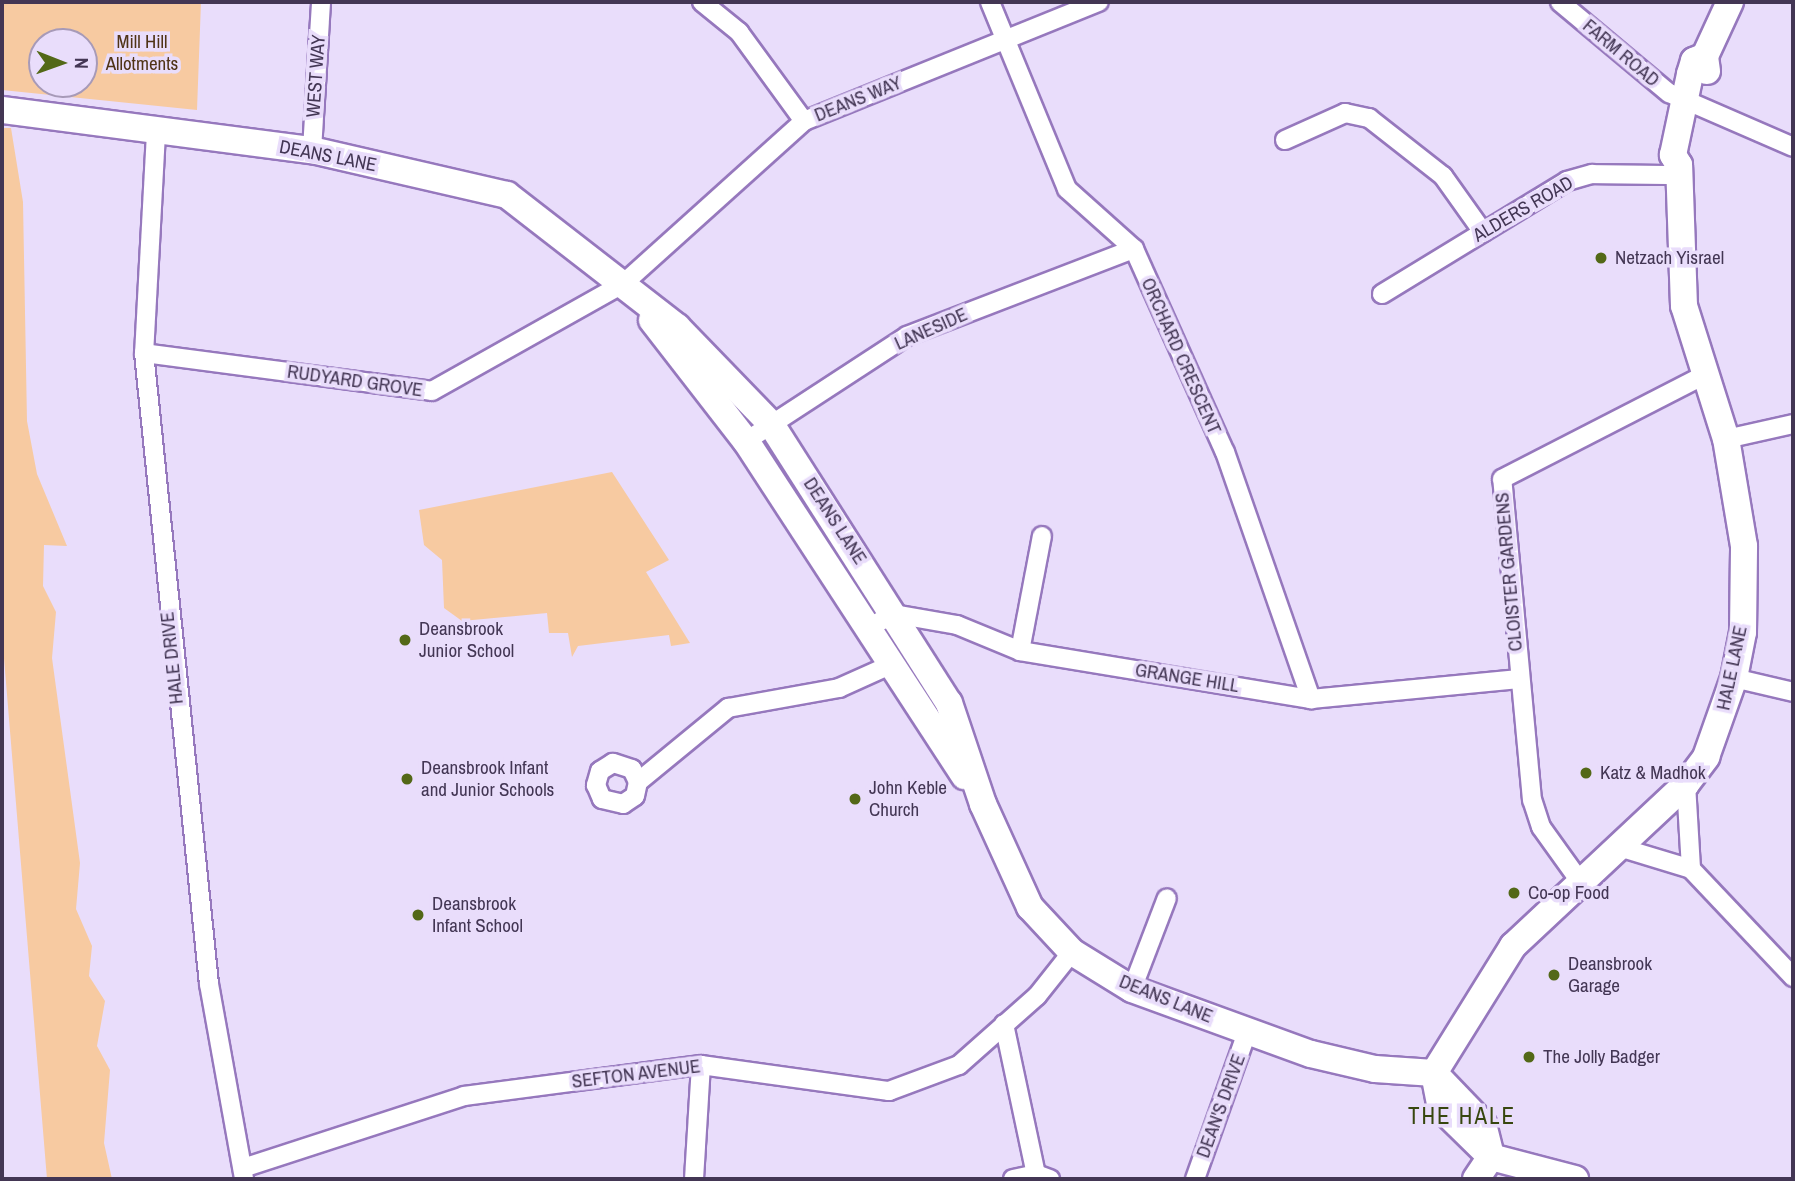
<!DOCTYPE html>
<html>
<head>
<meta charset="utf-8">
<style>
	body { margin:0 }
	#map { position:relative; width:1795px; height:1181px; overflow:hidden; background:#e9ddfb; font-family:"Archivo Narrow",sans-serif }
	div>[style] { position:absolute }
	.green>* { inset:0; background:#f7caa1 }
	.roads { filter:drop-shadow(2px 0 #9678bd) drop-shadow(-2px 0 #9678bd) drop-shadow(0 2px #9678bd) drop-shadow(0 -2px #9678bd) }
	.street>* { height:18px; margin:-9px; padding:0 9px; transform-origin:9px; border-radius:9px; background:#fff }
	.primary>* { height:26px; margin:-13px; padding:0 13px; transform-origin:13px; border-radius:13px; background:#fff }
	.dots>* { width:19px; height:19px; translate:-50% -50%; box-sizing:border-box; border:4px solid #e9ddfb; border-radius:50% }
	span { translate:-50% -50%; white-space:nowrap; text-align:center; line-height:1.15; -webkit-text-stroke:7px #e9ddfb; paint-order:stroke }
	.park-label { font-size:19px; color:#4f3316 }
	.street-label { font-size:19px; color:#433654 }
	.poi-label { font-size:19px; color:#433654 }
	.left { translate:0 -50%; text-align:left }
	.quarter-label { font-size:23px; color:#38470f; letter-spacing:2px }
	.frame { position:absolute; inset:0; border:4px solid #433654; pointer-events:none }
	.north { position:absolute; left:28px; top:28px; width:70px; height:70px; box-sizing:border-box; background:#e9ddfb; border:2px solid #a79ab8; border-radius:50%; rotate:91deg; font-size:19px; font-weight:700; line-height:28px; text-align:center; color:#433654 }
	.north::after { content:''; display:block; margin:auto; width:24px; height:32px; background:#536817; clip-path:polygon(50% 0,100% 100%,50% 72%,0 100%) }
</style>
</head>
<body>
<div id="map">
	<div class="green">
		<div style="clip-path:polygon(evenodd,2px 2px,201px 2px,197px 110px,2px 90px,2px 2px,84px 42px,84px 84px,42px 84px,42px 42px,84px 42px)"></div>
		<div style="clip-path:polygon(2px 128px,11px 128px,23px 202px,27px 421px,37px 474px,67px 546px,44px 545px,43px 586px,56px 612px,52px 658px,80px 863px,76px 909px,92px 946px,89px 976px,105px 1001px,97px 1046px,110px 1070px,104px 1143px,112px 1179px,47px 1179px,2px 634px)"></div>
		<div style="clip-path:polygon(771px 439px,879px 605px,866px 614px,758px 449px)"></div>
		<div style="clip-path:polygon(612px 472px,669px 560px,646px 572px,690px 643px,671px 646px,669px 635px,578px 646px,572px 657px,568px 633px,549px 633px,547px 613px,462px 621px,444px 608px,442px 560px,424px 545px,419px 510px)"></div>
	</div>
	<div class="roads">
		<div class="street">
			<div style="left:702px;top:2px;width:48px;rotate:39deg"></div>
			<div style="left:739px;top:32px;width:110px;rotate:53.9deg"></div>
			<div style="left:990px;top:2px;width:202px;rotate:67.6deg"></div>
			<div style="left:1067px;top:189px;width:90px;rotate:41.8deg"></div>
			<div style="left:1134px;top:249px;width:222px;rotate:65.9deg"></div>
			<div style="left:1225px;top:452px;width:262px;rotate:70.8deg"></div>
			<div style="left:1560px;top:2px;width:142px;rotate:39.9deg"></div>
			<div style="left:1669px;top:93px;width:135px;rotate:23.5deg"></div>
			<div style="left:156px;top:133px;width:220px;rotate:93.1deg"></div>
			<div style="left:144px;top:353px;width:634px;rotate:84.12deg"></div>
			<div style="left:209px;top:984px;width:198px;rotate:79.8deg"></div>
			<div style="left:1285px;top:140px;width:66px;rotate:-24.2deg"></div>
			<div style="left:1345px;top:113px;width:25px;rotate:12deg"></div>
			<div style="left:1369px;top:118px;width:94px;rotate:38.1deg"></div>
			<div style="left:1443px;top:176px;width:69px;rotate:54.5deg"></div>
			<div style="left:312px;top:150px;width:148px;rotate:-86.5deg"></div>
			<div style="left:1382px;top:294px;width:217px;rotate:-31.4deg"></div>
			<div style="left:1567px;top:181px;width:26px;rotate:-16deg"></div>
			<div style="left:1592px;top:174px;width:87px;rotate:0.7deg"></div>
			<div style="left:144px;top:353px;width:290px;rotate:7.5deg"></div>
			<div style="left:432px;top:391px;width:219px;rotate:-29.3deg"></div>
			<div style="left:623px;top:284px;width:244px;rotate:-42deg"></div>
			<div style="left:804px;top:121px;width:318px;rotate:-22deg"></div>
			<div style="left:1726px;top:439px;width:69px;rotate:-12.6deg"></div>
			<div style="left:746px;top:441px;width:192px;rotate:-33.1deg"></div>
			<div style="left:907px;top:336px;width:243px;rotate:-21deg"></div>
			<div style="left:865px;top:629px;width:33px;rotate:-27deg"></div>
			<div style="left:894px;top:614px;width:64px;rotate:9.9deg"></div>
			<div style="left:957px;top:625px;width:68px;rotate:22.4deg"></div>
			<div style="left:1020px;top:651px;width:295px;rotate:9.4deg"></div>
			<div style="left:1311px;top:699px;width:209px;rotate:-5.5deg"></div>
			<div style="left:1020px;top:651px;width:117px;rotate:-79.2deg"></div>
			<div style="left:1734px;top:678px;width:61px;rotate:13.3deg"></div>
			<div style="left:638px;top:782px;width:14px;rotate:-115deg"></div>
			<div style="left:632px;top:769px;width:20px;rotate:-162deg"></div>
			<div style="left:613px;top:763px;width:15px;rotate:148deg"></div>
			<div style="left:600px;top:771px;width:15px;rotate:106deg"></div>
			<div style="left:596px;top:785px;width:15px;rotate:67deg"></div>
			<div style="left:602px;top:799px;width:22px;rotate:13deg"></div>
			<div style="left:623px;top:804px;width:14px;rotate:-34deg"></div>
			<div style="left:635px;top:796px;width:14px;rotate:-78deg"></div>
			<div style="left:638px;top:782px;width:117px;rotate:-39.4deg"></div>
			<div style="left:728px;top:708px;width:113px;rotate:-10.2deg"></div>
			<div style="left:839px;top:688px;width:54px;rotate:-24.2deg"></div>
			<div style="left:1686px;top:784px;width:85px;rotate:86.6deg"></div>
			<div style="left:1622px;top:848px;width:72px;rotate:16.9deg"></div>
			<div style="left:1691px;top:869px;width:149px;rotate:46.6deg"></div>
			<div style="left:1579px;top:880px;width:65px;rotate:-125.6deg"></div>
			<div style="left:1541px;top:827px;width:28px;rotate:-108deg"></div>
			<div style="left:1532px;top:800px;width:322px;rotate:-95.3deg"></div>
			<div style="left:1502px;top:479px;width:229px;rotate:-27.2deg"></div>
			<div style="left:1132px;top:989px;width:97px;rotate:-69deg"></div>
			<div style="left:1004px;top:1024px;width:153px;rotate:78deg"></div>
			<div style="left:1036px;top:1174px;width:15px;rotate:20deg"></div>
			<div style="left:243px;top:1168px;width:232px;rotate:-18deg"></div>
			<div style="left:464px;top:1096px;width:239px;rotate:-7.5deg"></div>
			<div style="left:701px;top:1065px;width:190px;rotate:7.9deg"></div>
			<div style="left:889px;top:1091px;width:75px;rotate:-20.4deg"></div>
			<div style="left:959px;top:1065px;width:104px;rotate:-41.5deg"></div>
			<div style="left:1037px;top:996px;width:56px;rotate:-51.5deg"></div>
			<div style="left:694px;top:1179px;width:114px;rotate:-86.5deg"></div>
			<div style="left:1013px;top:1179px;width:24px;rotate:-12deg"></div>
			<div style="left:1195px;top:1179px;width:156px;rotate:-70.5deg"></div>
		</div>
		<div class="primary">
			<div style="left:1707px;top:71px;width:15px;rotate:-98deg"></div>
			<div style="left:1705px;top:56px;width:60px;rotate:-65.2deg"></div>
			<div style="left:2px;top:110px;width:313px;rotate:7.4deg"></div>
			<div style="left:312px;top:150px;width:200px;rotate:13deg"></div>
			<div style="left:507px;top:195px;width:215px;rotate:37.8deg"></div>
			<div style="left:677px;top:327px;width:135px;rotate:45.9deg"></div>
			<div style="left:771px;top:424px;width:331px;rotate:57.5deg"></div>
			<div style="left:949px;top:703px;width:107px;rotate:71.4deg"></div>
			<div style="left:983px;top:804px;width:113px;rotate:65.5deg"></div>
			<div style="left:1030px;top:907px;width:62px;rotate:47deg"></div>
			<div style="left:1072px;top:952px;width:70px;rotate:31.7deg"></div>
			<div style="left:1132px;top:989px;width:190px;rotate:20deg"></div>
			<div style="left:1311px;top:1054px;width:66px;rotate:13.2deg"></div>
			<div style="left:1375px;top:1069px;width:59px;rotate:3.9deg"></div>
			<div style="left:1434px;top:1073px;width:71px;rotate:46.1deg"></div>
			<div style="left:1483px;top:1124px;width:34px;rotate:76deg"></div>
			<div style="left:652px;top:320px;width:153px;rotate:52.2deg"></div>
			<div style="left:746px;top:441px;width:400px;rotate:56.9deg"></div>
			<div style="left:1434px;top:1073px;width:150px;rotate:-58.1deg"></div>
			<div style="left:1513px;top:946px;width:237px;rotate:-43.1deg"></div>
			<div style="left:1686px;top:784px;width:34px;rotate:-53deg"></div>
			<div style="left:1706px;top:757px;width:84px;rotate:-70.5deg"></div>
			<div style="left:1734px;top:678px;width:47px;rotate:-78.9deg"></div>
			<div style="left:1743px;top:632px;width:86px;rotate:-89.3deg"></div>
			<div style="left:1744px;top:546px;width:109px;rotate:-99.5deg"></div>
			<div style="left:1726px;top:439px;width:139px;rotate:-107.5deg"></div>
			<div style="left:1684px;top:306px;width:141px;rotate:-92deg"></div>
			<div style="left:1679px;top:165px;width:12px;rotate:-121deg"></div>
			<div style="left:1673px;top:155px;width:83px;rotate:-78.1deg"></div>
			<div style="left:1690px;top:74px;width:14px;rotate:-73deg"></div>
			<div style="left:1694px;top:61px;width:12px;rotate:-24deg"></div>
			<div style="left:1434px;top:1073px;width:36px;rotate:79deg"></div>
			<div style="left:1441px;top:1108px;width:70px;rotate:44.4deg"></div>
			<div style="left:1491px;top:1157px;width:87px;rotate:14.7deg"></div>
			<div style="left:1476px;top:1179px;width:27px;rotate:-56deg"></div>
		</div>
	</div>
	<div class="dots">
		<div style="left:1601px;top:258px;background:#536817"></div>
		<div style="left:405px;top:640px;background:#536817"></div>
		<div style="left:1586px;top:773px;background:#536817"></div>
		<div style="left:407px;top:779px;background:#536817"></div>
		<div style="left:855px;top:799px;background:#536817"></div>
		<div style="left:1514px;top:893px;background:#536817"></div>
		<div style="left:418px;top:915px;background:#536817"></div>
		<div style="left:1554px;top:975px;background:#536817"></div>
		<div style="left:1529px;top:1057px;background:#536817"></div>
	</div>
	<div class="park-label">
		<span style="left:142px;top:53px">Mill Hill<br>Allotments</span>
	</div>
	<div class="street-label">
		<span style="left:1621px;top:53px;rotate:40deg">FARM ROAD</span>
		<span style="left:316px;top:76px;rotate:-86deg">WEST WAY</span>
		<span style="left:858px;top:99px;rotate:-22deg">DEANS WAY</span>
		<span style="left:328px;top:156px;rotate:11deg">DEANS LANE</span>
		<span style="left:1523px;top:209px;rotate:-30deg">ALDERS ROAD</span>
		<span style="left:931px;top:329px;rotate:-24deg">LANESIDE</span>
		<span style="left:1181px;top:356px;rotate:66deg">ORCHARD CRESCENT</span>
		<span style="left:355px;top:381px;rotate:8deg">RUDYARD GROVE</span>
		<span style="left:835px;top:521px;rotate:57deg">DEANS LANE</span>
		<span style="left:1509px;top:572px;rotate:-95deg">CLOISTER GARDENS</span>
		<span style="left:172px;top:658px;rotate:-96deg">HALE DRIVE</span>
		<span style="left:1732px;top:668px;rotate:-78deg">HALE LANE</span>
		<span style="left:1187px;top:678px;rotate:9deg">GRANGE HILL</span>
		<span style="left:1166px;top:999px;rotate:22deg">DEANS LANE</span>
		<span style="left:636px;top:1074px;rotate:-7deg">SEFTON AVENUE</span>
		<span style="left:1221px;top:1106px;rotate:-70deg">DEAN'S DRIVE</span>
	</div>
	<div class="poi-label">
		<span class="left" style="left:1615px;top:258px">Netzach Yisrael</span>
		<span class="left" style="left:419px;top:640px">Deansbrook<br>Junior School</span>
		<span class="left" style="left:421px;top:779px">Deansbrook Infant<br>and Junior Schools</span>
		<span class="left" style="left:1600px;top:773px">Katz &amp; Madhok</span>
		<span class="left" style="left:869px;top:799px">John Keble<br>Church</span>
		<span class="left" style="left:1528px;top:893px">Co-op Food</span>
		<span class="left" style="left:432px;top:915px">Deansbrook<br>Infant School</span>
		<span class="left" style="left:1568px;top:975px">Deansbrook<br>Garage</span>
		<span class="left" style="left:1543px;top:1057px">The Jolly Badger</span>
	</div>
	<div class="quarter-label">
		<span style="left:1462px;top:1116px">THE HALE</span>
	</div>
	<div class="frame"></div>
	<div class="north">N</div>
</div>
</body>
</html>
